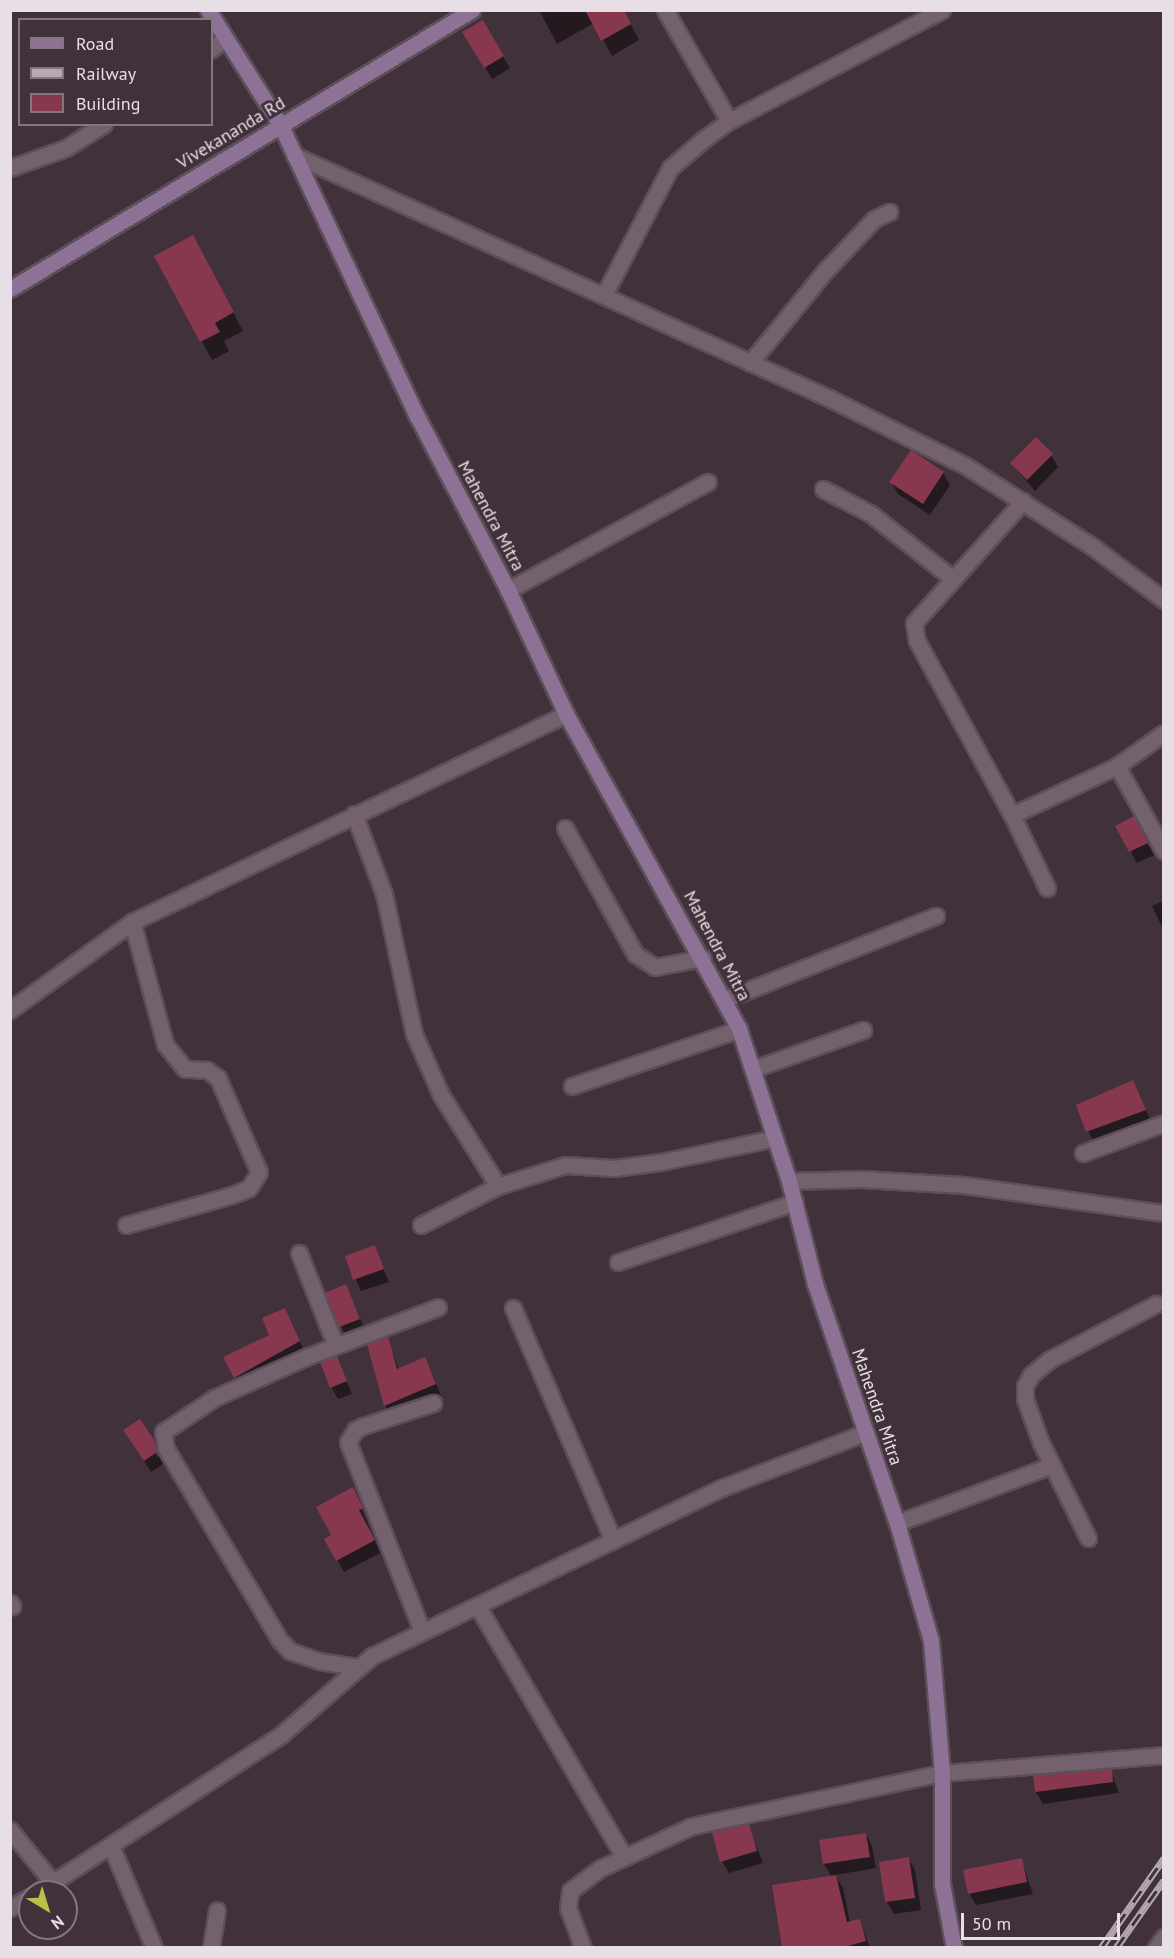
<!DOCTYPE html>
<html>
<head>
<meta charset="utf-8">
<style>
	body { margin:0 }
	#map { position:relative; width:1174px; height:1958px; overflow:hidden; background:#40313b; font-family:"PT Sans",sans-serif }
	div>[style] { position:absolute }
	.shadow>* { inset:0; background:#0007 }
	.building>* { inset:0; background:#88384e }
	.roads { filter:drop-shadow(2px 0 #5c4f59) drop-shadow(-2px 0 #5c4f59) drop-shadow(0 2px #5c4f59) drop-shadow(0 -2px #5c4f59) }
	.street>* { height:15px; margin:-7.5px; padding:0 7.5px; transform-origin:7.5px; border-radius:7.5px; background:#73626e }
	.secondary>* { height:15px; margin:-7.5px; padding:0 7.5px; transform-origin:7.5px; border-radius:7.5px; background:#8e7296 }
	.rail>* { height:7px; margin-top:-3.5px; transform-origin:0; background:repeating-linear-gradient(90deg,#40313b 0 14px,#b6aab2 0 28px); box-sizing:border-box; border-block:2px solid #b6aab2 }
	span { translate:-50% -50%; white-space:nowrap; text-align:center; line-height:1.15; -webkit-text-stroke:6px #40313b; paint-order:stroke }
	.street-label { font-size:18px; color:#e8dee5 }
	.frame { position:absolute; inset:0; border:12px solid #e8dee5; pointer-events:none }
	.legend { position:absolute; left:18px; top:18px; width:195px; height:108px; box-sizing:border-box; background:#40313b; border:2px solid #83767f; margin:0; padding:8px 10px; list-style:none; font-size:18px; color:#e8dee5 }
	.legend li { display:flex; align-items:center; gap:12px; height:30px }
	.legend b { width:30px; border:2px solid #83767f }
	.north { position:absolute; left:18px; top:1880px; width:60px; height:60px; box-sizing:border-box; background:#40313b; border:2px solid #83767f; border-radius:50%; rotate:142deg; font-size:16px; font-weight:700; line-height:24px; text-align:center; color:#e8dee5 }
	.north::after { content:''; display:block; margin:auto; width:21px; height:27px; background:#b7c147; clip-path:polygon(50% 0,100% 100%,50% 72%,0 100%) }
	.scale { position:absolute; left:961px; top:1913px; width:159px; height:27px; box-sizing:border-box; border:3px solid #e8dee5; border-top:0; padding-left:8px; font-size:18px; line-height:21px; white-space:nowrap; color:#e8dee5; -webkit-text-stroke:4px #40313b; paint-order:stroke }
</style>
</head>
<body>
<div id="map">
	<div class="shadow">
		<div style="clip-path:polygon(539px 10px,623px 10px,639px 40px,612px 56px,594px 23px,557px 44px)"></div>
		<div style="clip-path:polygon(482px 22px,510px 68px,492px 79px,465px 33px)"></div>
		<div style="clip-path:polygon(203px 256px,243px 331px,224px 341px,229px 351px,212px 360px,156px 257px)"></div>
		<div style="clip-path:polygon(1051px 455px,1058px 467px,1035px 491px,1012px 464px)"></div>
		<div style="clip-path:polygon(943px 473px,950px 485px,930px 515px,898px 494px,891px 482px)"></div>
		<div style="clip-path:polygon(1133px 818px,1154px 855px,1137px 863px,1117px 827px)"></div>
		<div style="clip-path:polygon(1164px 901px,1164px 931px,1152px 906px)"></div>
		<div style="clip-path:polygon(1132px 1082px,1152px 1123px,1094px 1144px,1078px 1106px)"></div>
		<div style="clip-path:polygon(374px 1247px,389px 1282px,361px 1291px,346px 1257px)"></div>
		<div style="clip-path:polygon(345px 1286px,366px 1331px,347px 1339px,327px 1294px)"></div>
		<div style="clip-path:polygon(291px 1322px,305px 1353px,242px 1389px,235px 1377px,271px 1336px)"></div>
		<div style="clip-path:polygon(387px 1338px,399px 1370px,431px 1371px,441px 1396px,392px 1417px,385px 1405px)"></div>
		<div style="clip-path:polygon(336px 1358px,352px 1394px,338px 1399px,331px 1387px)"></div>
		<div style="clip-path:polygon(153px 1440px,157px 1460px,158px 1448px,163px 1464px,151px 1472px,132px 1442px)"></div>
		<div style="clip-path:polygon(353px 1489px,380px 1553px,344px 1572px,326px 1540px,333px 1536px)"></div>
		<div style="clip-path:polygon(1111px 1771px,1119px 1793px,1043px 1804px,1036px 1792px)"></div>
		<div style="clip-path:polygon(748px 1826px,763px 1863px,729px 1873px,722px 1861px)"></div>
		<div style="clip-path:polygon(866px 1834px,872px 1846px,876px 1868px,835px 1875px,843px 1888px,850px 1923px,860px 1921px,870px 1948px,825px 1948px,833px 1942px,814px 1948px,783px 1948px,774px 1886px,832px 1877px,824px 1864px,821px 1841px)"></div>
		<div style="clip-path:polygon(908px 1858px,915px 1870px,921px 1910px,894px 1914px,887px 1902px,880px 1863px)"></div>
		<div style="clip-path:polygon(1021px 1859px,1033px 1894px,976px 1905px,969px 1893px)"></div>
	</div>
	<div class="building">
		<div style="clip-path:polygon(585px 10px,624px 10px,631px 24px,601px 41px)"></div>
		<div style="clip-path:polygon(483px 20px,504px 56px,484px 68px,462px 32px)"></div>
		<div style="clip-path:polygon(193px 235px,234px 312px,215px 323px,220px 332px,200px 342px,154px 256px)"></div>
		<div style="clip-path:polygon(1036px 437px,1053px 454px,1027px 480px,1010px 463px)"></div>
		<div style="clip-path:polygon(911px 450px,944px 472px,923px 504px,889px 482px)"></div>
		<div style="clip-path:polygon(1134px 816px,1148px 843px,1129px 852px,1115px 826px)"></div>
		<div style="clip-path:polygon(1133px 1080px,1146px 1110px,1086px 1132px,1076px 1105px)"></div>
		<div style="clip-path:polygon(375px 1245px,384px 1269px,353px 1280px,345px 1256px)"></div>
		<div style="clip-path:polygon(346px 1284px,360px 1319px,339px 1327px,325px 1293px)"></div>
		<div style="clip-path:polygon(285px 1308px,300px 1341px,234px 1378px,223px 1357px,269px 1335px,262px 1318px)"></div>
		<div style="clip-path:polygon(388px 1336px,397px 1369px,425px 1357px,436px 1384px,384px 1406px,367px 1344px)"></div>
		<div style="clip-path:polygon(337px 1356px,347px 1381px,330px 1388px,320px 1362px)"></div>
		<div style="clip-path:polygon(140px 1419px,154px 1440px,157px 1452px,144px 1461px,123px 1430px)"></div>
		<div style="clip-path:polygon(353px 1487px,363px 1508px,359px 1510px,375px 1540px,336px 1561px,324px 1539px,331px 1535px,316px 1507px)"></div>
		<div style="clip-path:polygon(1112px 1769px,1113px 1782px,1035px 1792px,1033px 1775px)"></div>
		<div style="clip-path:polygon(749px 1824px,757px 1851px,720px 1862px,712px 1832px)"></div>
		<div style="clip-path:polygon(866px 1833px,870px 1857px,823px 1864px,819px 1840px)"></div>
		<div style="clip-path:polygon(909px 1857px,915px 1898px,885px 1902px,879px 1862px)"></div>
		<div style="clip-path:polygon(1022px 1858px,1027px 1882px,968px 1894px,963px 1870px)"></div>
		<div style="clip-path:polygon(836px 1875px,847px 1922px,860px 1919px,866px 1941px,844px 1947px,782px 1947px,772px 1885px)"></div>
	</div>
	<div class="roads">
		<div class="street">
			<div style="left:665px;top:10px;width:128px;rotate:60deg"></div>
			<div style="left:212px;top:49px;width:16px;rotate:-40deg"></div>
			<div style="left:294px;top:155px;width:592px;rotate:24.44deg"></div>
			<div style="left:833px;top:400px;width:148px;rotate:26.4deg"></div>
			<div style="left:966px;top:466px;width:151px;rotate:32.5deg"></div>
			<div style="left:1093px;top:547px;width:89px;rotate:36.7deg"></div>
			<div style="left:10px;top:168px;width:59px;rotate:-19.7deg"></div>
			<div style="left:66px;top:148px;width:45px;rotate:-32.3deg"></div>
			<div style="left:604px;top:295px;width:143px;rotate:-62.5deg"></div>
			<div style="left:670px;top:168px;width:45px;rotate:-40.5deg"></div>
			<div style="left:704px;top:139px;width:31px;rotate:-36deg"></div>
			<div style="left:729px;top:121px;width:240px;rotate:-27.5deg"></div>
			<div style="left:750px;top:363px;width:119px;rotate:-50.8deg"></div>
			<div style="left:825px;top:271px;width:71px;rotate:-46.7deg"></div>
			<div style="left:874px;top:219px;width:17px;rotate:-25deg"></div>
			<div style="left:823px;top:489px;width:54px;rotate:27.5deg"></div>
			<div style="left:871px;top:514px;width:103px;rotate:38.3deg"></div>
			<div style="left:1023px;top:501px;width:164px;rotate:131.8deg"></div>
			<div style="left:914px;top:623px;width:18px;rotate:81deg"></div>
			<div style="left:917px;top:641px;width:198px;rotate:61.4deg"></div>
			<div style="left:1012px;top:815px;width:81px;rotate:64.4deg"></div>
			<div style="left:508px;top:590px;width:227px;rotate:-28.4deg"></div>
			<div style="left:1117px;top:766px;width:97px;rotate:61.1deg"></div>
			<div style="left:354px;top:814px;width:85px;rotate:69.4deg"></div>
			<div style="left:384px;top:894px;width:143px;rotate:77.9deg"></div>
			<div style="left:414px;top:1034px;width:67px;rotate:66.1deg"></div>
			<div style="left:441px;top:1095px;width:107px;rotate:57.9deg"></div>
			<div style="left:1012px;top:815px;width:116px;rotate:-25deg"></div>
			<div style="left:1117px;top:766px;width:57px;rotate:-35.1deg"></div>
			<div style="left:565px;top:828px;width:144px;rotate:60.9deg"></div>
			<div style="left:635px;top:954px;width:24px;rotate:33deg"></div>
			<div style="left:655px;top:967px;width:49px;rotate:-10.6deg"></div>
			<div style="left:726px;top:999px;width:226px;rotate:-21.6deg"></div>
			<div style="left:10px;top:1010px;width:150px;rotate:-35.8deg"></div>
			<div style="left:132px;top:922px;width:481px;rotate:-25.6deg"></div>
			<div style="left:753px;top:1069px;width:117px;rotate:-19.5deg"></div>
			<div style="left:572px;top:1086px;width:176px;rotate:-18.8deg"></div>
			<div style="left:1083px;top:1153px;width:86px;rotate:-20.3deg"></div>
			<div style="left:789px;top:1181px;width:72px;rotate:-1.6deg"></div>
			<div style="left:861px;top:1179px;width:103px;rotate:3.3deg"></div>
			<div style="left:964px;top:1185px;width:202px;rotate:8deg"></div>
			<div style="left:126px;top:1225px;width:110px;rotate:-15.8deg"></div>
			<div style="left:232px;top:1195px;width:18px;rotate:-22deg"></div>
			<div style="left:249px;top:1188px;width:19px;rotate:-58deg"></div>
			<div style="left:259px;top:1172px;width:103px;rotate:-113.6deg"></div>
			<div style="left:218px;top:1078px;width:14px;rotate:-144deg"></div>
			<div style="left:207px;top:1070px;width:22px;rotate:-177deg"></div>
			<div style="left:185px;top:1069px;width:32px;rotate:-129deg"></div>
			<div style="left:165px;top:1044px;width:126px;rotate:-105.1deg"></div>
			<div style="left:421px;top:1225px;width:86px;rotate:-26.9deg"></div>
			<div style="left:498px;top:1186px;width:70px;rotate:-17.4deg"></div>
			<div style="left:565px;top:1165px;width:49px;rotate:3.5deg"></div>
			<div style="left:614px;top:1168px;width:47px;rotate:-7.3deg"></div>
			<div style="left:661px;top:1162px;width:116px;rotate:-11.9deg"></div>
			<div style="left:299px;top:1253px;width:98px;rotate:68.4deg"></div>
			<div style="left:618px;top:1262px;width:187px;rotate:-18.7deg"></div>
			<div style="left:513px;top:1308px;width:253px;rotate:66.7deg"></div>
			<div style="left:897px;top:1523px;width:165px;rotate:-20.5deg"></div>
			<div style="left:1088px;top:1538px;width:106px;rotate:-116.3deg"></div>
			<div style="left:1041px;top:1443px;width:47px;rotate:-110deg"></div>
			<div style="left:1025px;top:1399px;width:13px;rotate:-90deg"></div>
			<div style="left:1025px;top:1386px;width:13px;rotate:-61deg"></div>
			<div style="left:1031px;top:1375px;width:23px;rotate:-40deg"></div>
			<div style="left:1049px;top:1360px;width:121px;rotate:-27.6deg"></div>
			<div style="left:10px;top:1603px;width:4px;rotate:56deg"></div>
			<div style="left:478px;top:1607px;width:290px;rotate:59.7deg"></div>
			<div style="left:422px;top:1631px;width:203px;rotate:-111.4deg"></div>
			<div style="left:348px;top:1442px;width:14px;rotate:-60deg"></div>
			<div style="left:355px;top:1430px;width:9px;rotate:-27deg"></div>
			<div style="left:363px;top:1426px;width:74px;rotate:-18.2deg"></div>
			<div style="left:357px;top:1667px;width:38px;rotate:-171deg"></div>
			<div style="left:319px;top:1661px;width:31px;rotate:-161deg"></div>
			<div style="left:290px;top:1651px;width:16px;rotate:-133deg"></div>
			<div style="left:279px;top:1639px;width:221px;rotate:-120.7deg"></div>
			<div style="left:166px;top:1449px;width:17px;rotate:-100deg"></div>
			<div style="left:163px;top:1432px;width:61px;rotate:-33.7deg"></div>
			<div style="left:214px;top:1398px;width:101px;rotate:-24deg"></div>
			<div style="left:306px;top:1357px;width:141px;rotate:-20.7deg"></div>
			<div style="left:10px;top:1830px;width:68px;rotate:50.9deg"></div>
			<div style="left:111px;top:1846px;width:111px;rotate:67.1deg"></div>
			<div style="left:38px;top:1892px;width:291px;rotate:-32.9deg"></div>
			<div style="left:282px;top:1734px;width:119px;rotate:-40.9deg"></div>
			<div style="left:372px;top:1656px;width:387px;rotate:-25.7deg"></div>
			<div style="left:721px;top:1488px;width:153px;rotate:-21deg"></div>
			<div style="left:10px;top:1908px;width:23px;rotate:-29deg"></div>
			<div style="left:211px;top:1948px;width:38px;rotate:-81deg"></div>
			<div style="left:583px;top:1948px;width:43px;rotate:-110.6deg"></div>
			<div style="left:568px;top:1908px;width:17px;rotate:-83deg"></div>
			<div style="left:570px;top:1891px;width:39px;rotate:-37deg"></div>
			<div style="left:601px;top:1868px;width:100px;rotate:-24.8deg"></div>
			<div style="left:692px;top:1826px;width:256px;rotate:-12deg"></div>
			<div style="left:942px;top:1773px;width:223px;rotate:-4.6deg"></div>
			<div style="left:1156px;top:1948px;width:14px;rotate:-54deg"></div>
		</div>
		<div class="secondary">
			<div style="left:208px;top:10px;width:137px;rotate:57.8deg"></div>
			<div style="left:281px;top:126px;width:320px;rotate:64.9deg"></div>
			<div style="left:417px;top:416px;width:196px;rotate:62.4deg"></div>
			<div style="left:508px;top:590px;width:137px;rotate:64.9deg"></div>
			<div style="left:566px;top:714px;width:359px;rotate:61.2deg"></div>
			<div style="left:739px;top:1029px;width:160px;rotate:71.8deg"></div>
			<div style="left:789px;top:1181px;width:106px;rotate:75.8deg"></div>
			<div style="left:815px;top:1284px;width:253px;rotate:71.1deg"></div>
			<div style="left:897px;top:1523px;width:123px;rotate:73.9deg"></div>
			<div style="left:931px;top:1641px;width:132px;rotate:85.2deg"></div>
			<div style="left:942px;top:1773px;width:111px;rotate:90deg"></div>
			<div style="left:942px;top:1884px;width:65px;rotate:79.4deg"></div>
			<div style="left:10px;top:289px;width:540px;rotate:-31.13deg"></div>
		</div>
	</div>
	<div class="rail">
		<div style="left:1101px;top:1948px;width:110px;rotate:-55deg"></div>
		<div style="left:1116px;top:1948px;width:83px;rotate:-54.8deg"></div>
	</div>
	<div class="street-label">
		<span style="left:231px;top:133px;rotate:-31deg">Vivekananda Rd</span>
		<span style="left:491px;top:516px;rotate:62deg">Mahendra Mitra</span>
		<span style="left:717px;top:946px;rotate:62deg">Mahendra Mitra</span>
		<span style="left:877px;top:1407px;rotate:71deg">Mahendra Mitra</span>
	</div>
	<div class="frame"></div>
	<ul class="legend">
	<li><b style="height:8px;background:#8e7296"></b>Road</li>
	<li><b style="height:8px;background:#b6aab2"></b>Railway</li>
	<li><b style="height:16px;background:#88384e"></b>Building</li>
	</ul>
	<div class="north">N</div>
	<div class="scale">50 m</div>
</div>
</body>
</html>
